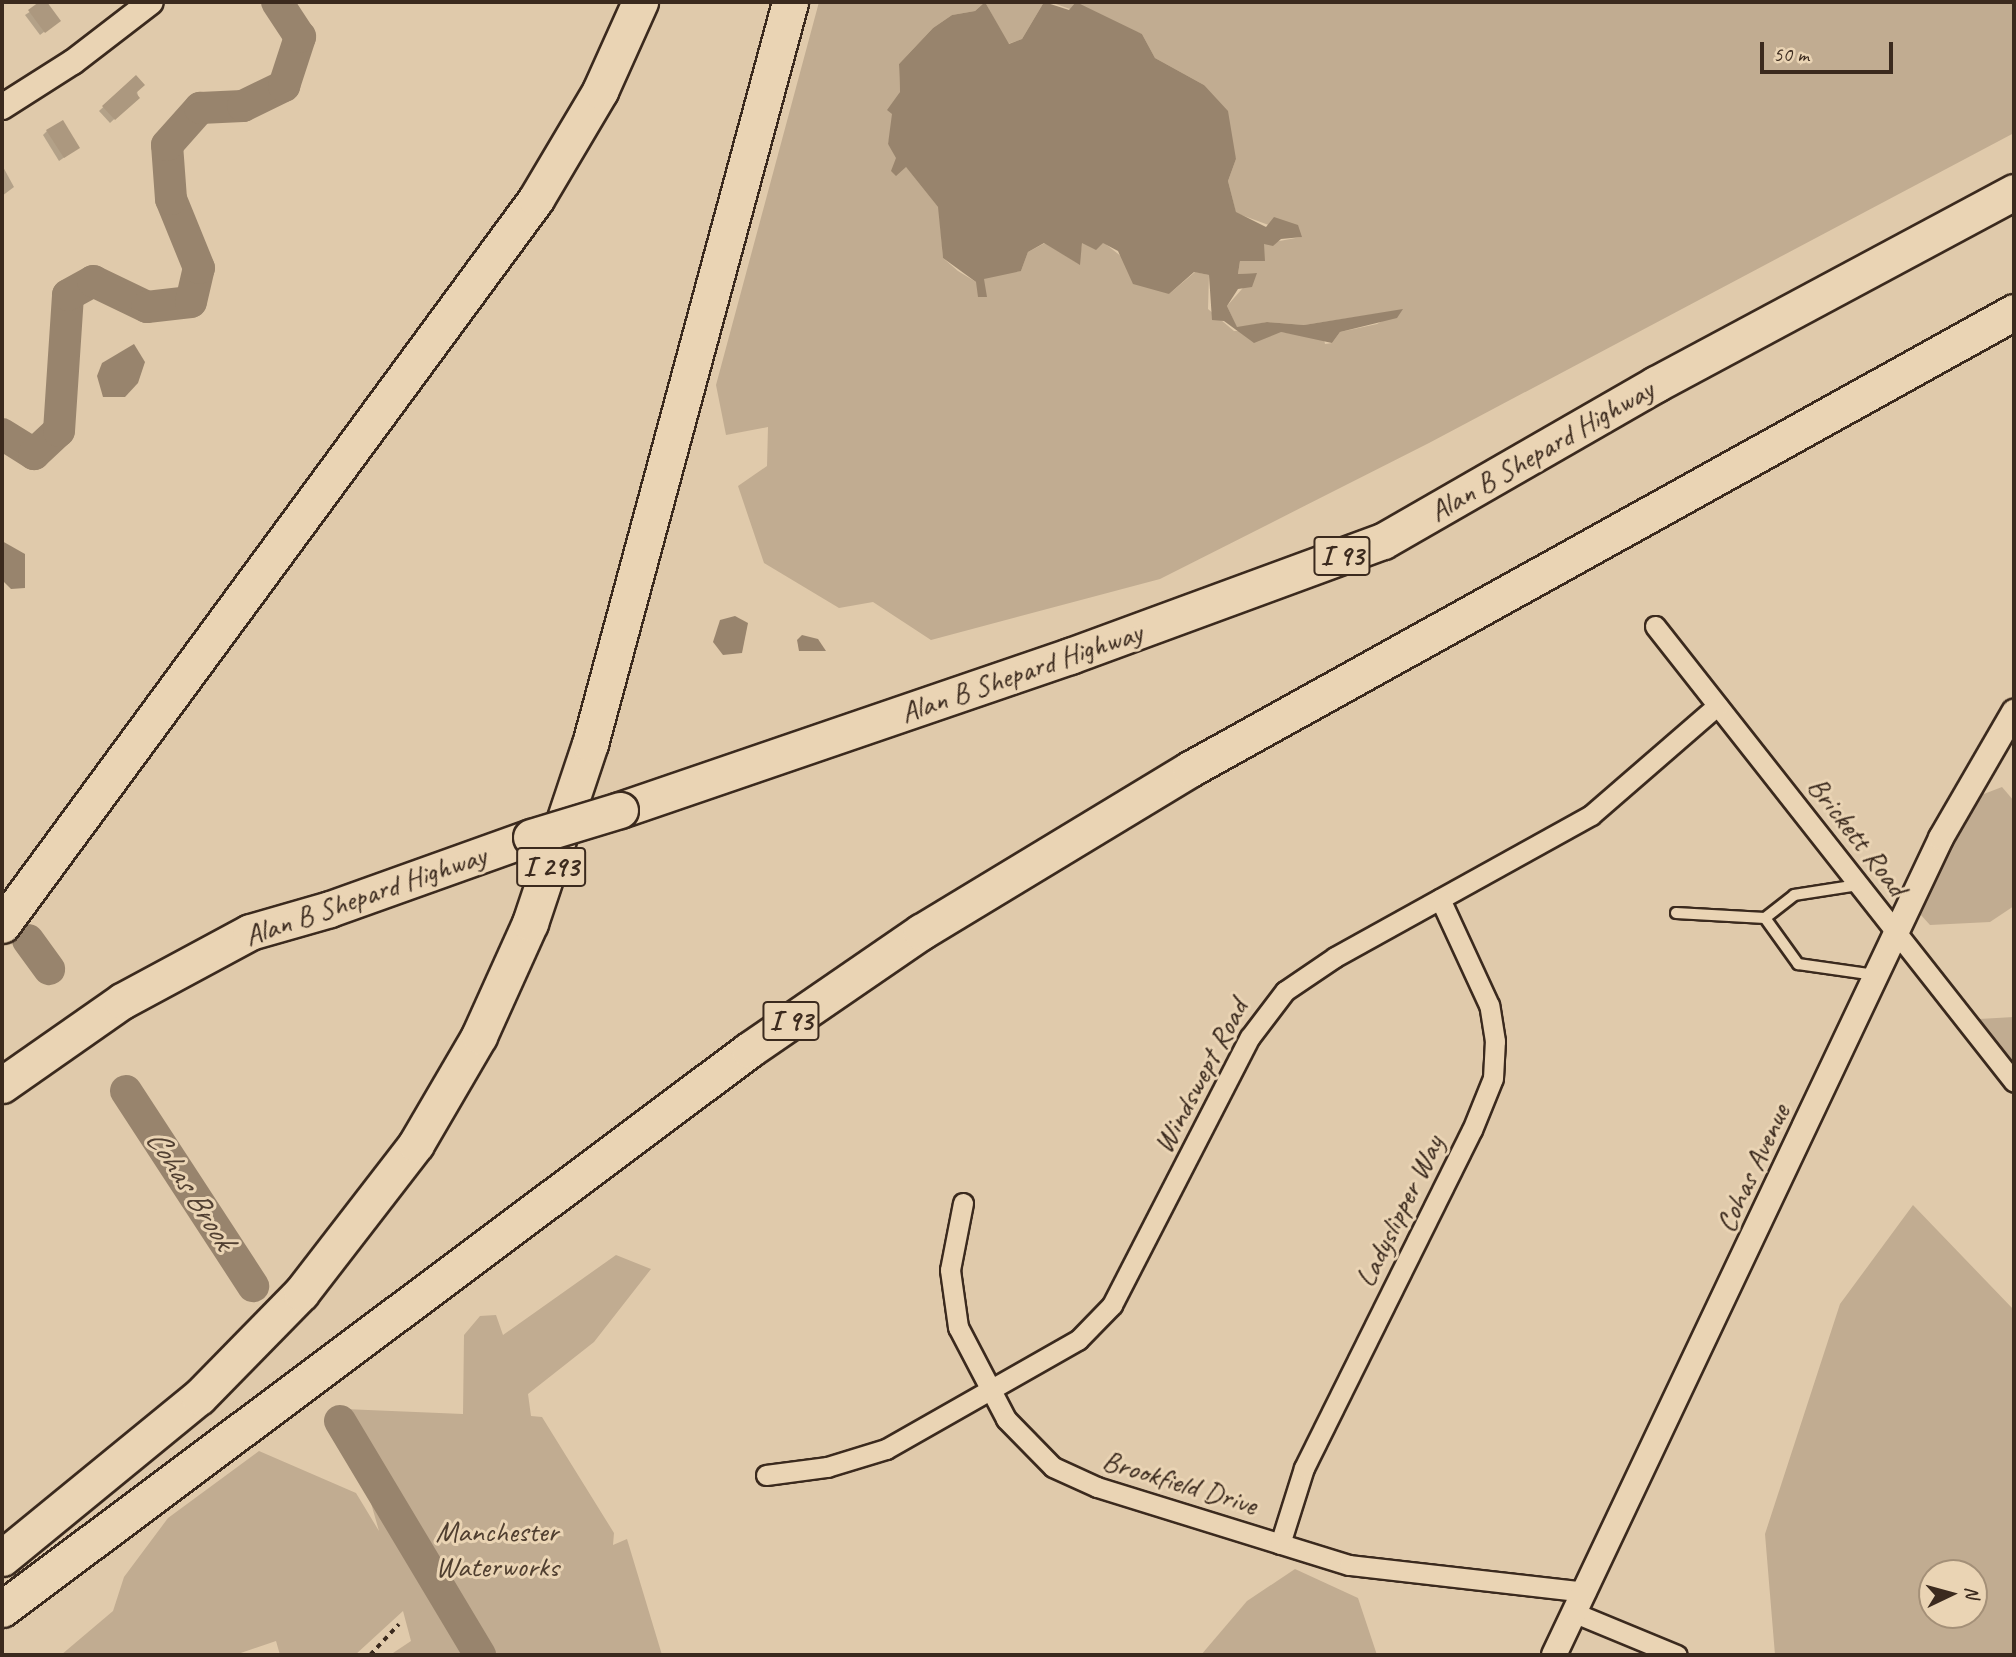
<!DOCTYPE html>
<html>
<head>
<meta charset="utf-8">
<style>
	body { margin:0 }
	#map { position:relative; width:2016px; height:1657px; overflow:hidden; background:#e0caab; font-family:Caveat,sans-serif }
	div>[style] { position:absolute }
	.green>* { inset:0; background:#c1ac91 }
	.water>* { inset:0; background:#98846d }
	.shadow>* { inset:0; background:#0003 }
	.river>* { height:32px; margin:-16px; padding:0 16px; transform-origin:16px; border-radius:16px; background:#98846d }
	.building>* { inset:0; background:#ac987f }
	.path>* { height:3.5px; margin-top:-1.75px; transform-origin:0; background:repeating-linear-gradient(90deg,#3b2a1e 0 5px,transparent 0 10px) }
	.roads { filter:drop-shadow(2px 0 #3b2a1e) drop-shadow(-2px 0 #3b2a1e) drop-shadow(0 2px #3b2a1e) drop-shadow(0 -2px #3b2a1e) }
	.service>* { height:10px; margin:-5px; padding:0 5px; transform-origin:5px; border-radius:5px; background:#ead4b4 }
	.minor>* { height:19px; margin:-9.5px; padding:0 9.5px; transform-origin:9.5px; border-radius:9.5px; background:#ead4b4 }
	.tertiary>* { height:24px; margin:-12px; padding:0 12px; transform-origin:12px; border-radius:12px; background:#ead4b4 }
	.motorway>* { height:35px; margin:-17.5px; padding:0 17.5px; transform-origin:17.5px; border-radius:17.5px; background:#ead4b4 }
	.bridges { filter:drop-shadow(2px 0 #3b2a1e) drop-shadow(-2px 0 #3b2a1e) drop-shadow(0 2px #3b2a1e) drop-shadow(0 -2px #3b2a1e) }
	.motorway-bridge>* { height:35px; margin:-17.5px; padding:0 17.5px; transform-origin:17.5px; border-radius:17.5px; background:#ead4b4 }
	span { translate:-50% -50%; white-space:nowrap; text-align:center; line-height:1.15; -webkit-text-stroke:6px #ead4b4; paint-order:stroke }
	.shield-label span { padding:2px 5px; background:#ead4b4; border:2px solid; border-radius:5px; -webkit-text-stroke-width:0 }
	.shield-label { font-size:28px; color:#3b2a1e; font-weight:700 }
	.street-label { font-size:30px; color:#3b2a1e }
	.park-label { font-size:30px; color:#4f3e2f }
	.water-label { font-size:32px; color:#524032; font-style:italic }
	.frame { position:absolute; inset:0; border:4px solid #3b2a1e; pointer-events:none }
	.north { position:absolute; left:1918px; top:1559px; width:70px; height:70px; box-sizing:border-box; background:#ead4b4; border:2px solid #a49078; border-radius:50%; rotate:85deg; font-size:19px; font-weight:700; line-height:28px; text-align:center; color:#3b2a1e }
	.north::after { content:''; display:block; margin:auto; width:24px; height:32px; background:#3b2a1e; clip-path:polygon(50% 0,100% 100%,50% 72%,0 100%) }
	.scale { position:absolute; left:1760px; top:42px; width:133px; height:32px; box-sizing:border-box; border:4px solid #3b2a1e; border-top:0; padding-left:9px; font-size:21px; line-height:24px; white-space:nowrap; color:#3b2a1e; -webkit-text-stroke:5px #ead4b4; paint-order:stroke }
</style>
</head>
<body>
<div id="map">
	<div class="green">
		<div style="clip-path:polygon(819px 2px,985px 2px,975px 11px,952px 15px,933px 28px,899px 64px,900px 92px,888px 144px,939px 208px,943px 258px,958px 271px,976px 282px,1000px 272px,1021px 271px,1028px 252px,1045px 243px,1079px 264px,1082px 243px,1103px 242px,1169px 294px,1195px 272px,1209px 275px,1208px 309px,1234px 331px,1281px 332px,1324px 339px,1325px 344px,1332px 343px,1340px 332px,1377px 324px,1402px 310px,1304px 325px,1267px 322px,1237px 328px,1227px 306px,1256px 273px,1238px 274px,1240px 261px,1264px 244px,1301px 237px,1236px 213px,1228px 181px,1236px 159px,1204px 85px,1155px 58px,1142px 34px,1050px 2px,2014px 2px,2014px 133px,1429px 443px,1160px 579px,931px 640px,873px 602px,839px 608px,764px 563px,738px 486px,767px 466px,768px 427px,726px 435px,716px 385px)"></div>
		<div style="clip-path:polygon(985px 2px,1044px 2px,1022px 39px,1008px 44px)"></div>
		<div style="clip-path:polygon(2002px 787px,2014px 801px,2014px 906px,1990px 922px,1930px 925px,1920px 914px,1976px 797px)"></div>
		<div style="clip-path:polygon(2014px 1017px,2014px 1081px,1967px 1027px,1979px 1019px)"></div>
		<div style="clip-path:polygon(evenodd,1913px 1205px,2014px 1310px,2014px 1655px,1775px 1655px,1765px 1534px,1840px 1304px,1913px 1205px,1932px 1573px,1974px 1573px,1974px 1615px,1932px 1615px,1932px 1573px)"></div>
		<div style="clip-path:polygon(616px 1255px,651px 1269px,594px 1342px,528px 1394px,531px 1416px,542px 1417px,614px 1533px,613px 1545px,627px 1539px,662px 1655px,390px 1655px,411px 1641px,403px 1611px,355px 1655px,280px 1655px,276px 1641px,235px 1655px,61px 1655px,113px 1611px,124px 1577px,168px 1518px,259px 1451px,356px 1493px,379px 1531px,344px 1409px,463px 1414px,464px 1335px,480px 1316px,496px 1315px,503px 1335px)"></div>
		<div style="clip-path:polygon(1295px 1569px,1358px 1598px,1377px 1655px,1201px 1655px,1247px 1601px)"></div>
	</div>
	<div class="water">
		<div style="clip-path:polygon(985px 2px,1009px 44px,1022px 39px,1044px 2px,1069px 10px,1076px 2px,1142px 34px,1155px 58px,1204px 85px,1228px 111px,1236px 159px,1228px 181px,1236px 212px,1266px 227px,1274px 217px,1298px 225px,1302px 237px,1281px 239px,1273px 246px,1264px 244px,1265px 261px,1240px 261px,1238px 274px,1257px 273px,1252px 287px,1238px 289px,1227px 306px,1237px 327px,1267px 322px,1304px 325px,1403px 309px,1397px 318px,1340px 332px,1332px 343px,1281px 332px,1254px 343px,1224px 321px,1212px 320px,1209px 275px,1194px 272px,1169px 294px,1133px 284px,1118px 251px,1103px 243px,1096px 250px,1082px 243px,1080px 265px,1044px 243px,1028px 252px,1021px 271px,984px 279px,987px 297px,978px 297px,976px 282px,943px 258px,938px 207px,906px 167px,896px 176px,891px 171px,896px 158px,888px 144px,892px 114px,887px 110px,900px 92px,899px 64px,933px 28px,952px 15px,975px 11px)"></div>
		<div style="clip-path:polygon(134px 344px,145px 362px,138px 383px,125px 397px,103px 397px,97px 376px,102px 363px)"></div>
		<div style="clip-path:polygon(2px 541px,25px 554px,25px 588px,11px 589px,2px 580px)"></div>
		<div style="clip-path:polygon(735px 616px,748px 623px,742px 653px,723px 655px,713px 642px,720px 620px)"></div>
		<div style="clip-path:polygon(802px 635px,818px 639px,826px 651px,799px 651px,797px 640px)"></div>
	</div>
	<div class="shadow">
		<div style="clip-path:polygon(45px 2px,58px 21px,40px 35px,25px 15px)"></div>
		<div style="clip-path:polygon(135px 78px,138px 97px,110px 123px,99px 111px)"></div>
		<div style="clip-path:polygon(47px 131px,78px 148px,59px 161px,43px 135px)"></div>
		<div style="clip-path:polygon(2px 165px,14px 187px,2px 196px)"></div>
	</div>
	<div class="river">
		<div style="left:2px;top:434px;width:38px;rotate:32deg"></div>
		<div style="left:34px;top:454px;width:34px;rotate:-43deg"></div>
		<div style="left:59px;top:431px;width:136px;rotate:-86.2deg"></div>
		<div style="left:68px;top:295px;width:29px;rotate:-29deg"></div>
		<div style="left:93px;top:281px;width:60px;rotate:25.7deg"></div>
		<div style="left:147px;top:307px;width:44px;rotate:-6.5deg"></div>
		<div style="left:191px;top:302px;width:35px;rotate:-77deg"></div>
		<div style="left:199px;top:268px;width:74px;rotate:-112.1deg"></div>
		<div style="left:171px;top:199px;width:54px;rotate:-94.2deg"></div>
		<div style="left:167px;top:145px;width:50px;rotate:-48.3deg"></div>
		<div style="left:200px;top:108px;width:43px;rotate:-2.7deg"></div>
		<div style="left:243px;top:106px;width:46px;rotate:-26deg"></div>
		<div style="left:284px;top:86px;width:52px;rotate:-71.9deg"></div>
		<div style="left:300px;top:37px;width:42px;rotate:-123.3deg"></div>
		<div style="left:28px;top:940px;width:36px;rotate:54deg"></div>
		<div style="left:126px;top:1091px;width:233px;rotate:56.9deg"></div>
		<div style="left:340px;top:1421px;width:273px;rotate:59.1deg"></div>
	</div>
	<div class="building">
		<div style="clip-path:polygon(39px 2px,47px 2px,61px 21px,45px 33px,28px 10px)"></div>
		<div style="clip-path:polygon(136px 75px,145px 85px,136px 93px,140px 98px,115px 120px,102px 106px)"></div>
		<div style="clip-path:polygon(63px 120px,80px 148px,64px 158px,46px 130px)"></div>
	</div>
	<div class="path">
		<div style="left:370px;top:1655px;width:42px;rotate:-46.9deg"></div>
	</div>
	<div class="roads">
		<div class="service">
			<div style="left:1676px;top:913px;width:89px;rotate:3.2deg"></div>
			<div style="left:1765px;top:918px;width:57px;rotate:54.3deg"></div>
			<div style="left:1798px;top:964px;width:78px;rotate:8.1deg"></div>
			<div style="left:1765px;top:918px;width:37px;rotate:-38deg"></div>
			<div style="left:1794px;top:895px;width:65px;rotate:-8.9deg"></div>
		</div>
		<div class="minor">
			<div style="left:1655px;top:626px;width:580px;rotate:51.79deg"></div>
			<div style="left:963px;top:1203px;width:68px;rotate:101deg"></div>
			<div style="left:950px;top:1270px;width:58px;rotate:82deg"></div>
			<div style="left:958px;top:1327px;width:104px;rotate:62.4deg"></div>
			<div style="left:1006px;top:1419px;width:67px;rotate:45.6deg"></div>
			<div style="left:1053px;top:1467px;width:48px;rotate:24.4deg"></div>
			<div style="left:1097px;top:1487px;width:264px;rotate:17.2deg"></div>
			<div style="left:1349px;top:1565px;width:238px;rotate:6.5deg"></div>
			<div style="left:766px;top:1475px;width:62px;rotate:-7.5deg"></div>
			<div style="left:827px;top:1467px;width:62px;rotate:-17deg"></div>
			<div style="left:886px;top:1449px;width:221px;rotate:-29.6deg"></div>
			<div style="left:1078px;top:1340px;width:49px;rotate:-45.8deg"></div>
			<div style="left:1112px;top:1305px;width:301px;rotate:-62.8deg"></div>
			<div style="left:1250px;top:1037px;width:58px;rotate:-52.7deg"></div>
			<div style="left:1285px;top:991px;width:60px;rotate:-34.2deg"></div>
			<div style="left:1335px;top:957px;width:293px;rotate:-29deg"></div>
			<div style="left:1591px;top:815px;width:167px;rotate:-40.9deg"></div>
			<div style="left:1280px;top:1544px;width:80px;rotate:-72.5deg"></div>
			<div style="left:1304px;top:1468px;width:377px;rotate:-63.6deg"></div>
			<div style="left:1472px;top:1130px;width:56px;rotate:-68deg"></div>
			<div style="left:1493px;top:1078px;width:37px;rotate:-87deg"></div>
			<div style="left:1495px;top:1041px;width:36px;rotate:-99deg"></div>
			<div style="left:1489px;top:1005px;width:117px;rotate:-114.8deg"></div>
			<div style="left:1575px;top:1613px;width:110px;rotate:22.4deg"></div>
		</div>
		<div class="tertiary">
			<div style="left:2px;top:107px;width:84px;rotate:-32.4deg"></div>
			<div style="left:73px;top:62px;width:98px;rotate:-37.6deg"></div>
			<div style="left:1554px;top:1655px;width:904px;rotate:-64.65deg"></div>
			<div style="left:1941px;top:838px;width:146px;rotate:-59.9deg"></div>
		</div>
		<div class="motorway">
			<div style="left:620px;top:810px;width:476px;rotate:-18.9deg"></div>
			<div style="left:1070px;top:656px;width:333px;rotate:-20.2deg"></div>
			<div style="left:1383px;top:541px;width:315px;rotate:-29.9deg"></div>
			<div style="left:1656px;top:384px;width:406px;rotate:-28.2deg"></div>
			<div style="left:2px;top:925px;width:901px;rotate:-53.66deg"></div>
			<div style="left:536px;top:199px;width:126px;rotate:-59.3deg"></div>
			<div style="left:600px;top:91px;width:98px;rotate:-65.8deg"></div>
			<div style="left:2px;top:1085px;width:146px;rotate:-35deg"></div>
			<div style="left:122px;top:1001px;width:145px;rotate:-28.3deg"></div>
			<div style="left:250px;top:932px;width:83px;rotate:-16deg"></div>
			<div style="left:330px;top:909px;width:214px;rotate:-19.7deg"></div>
			<div style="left:2px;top:1558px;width:254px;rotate:-39.3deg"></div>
			<div style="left:199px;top:1397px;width:146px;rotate:-45.6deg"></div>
			<div style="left:301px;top:1293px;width:188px;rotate:-52.3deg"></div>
			<div style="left:416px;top:1144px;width:125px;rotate:-59.7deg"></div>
			<div style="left:479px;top:1036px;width:124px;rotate:-65.7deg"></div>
			<div style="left:530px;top:923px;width:189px;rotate:-71.5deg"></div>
			<div style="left:590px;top:744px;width:768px;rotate:-74.91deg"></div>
			<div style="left:2px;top:1609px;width:933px;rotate:-36.81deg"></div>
			<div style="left:749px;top:1050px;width:209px;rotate:-34.5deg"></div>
			<div style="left:921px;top:932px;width:315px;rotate:-31.2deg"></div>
			<div style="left:1190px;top:769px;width:942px;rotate:-29.01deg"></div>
		</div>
	</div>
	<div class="bridges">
		<div class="motorway-bridge">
			<div style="left:531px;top:837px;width:93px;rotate:-16.9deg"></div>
		</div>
	</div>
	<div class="shield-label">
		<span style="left:1342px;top:556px">I 93</span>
		<span style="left:551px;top:867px">I 293</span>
		<span style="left:791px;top:1021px">I 93</span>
	</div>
	<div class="street-label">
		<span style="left:1541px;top:450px;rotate:-30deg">Alan B Shepard Highway</span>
		<span style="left:1021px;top:672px;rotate:-19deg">Alan B Shepard Highway</span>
		<span style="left:1858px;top:836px;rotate:52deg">Brickett Road</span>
		<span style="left:365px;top:895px;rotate:-19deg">Alan B Shepard Highway</span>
		<span style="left:1200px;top:1076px;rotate:-62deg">Windswept Road</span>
		<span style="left:1752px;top:1168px;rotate:-65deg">Cohas Avenue</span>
		<span style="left:1399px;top:1211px;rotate:-64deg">Ladyslipper Way</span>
		<span style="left:1180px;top:1482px;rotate:17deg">Brookfield Drive</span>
	</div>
	<div class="park-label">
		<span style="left:497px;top:1548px">Manchester<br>Waterworks</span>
	</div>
	<div class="water-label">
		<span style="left:190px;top:1189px;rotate:57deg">Cohas Brook</span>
	</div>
	<div class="frame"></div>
	<div class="north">N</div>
	<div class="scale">50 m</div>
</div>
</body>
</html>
